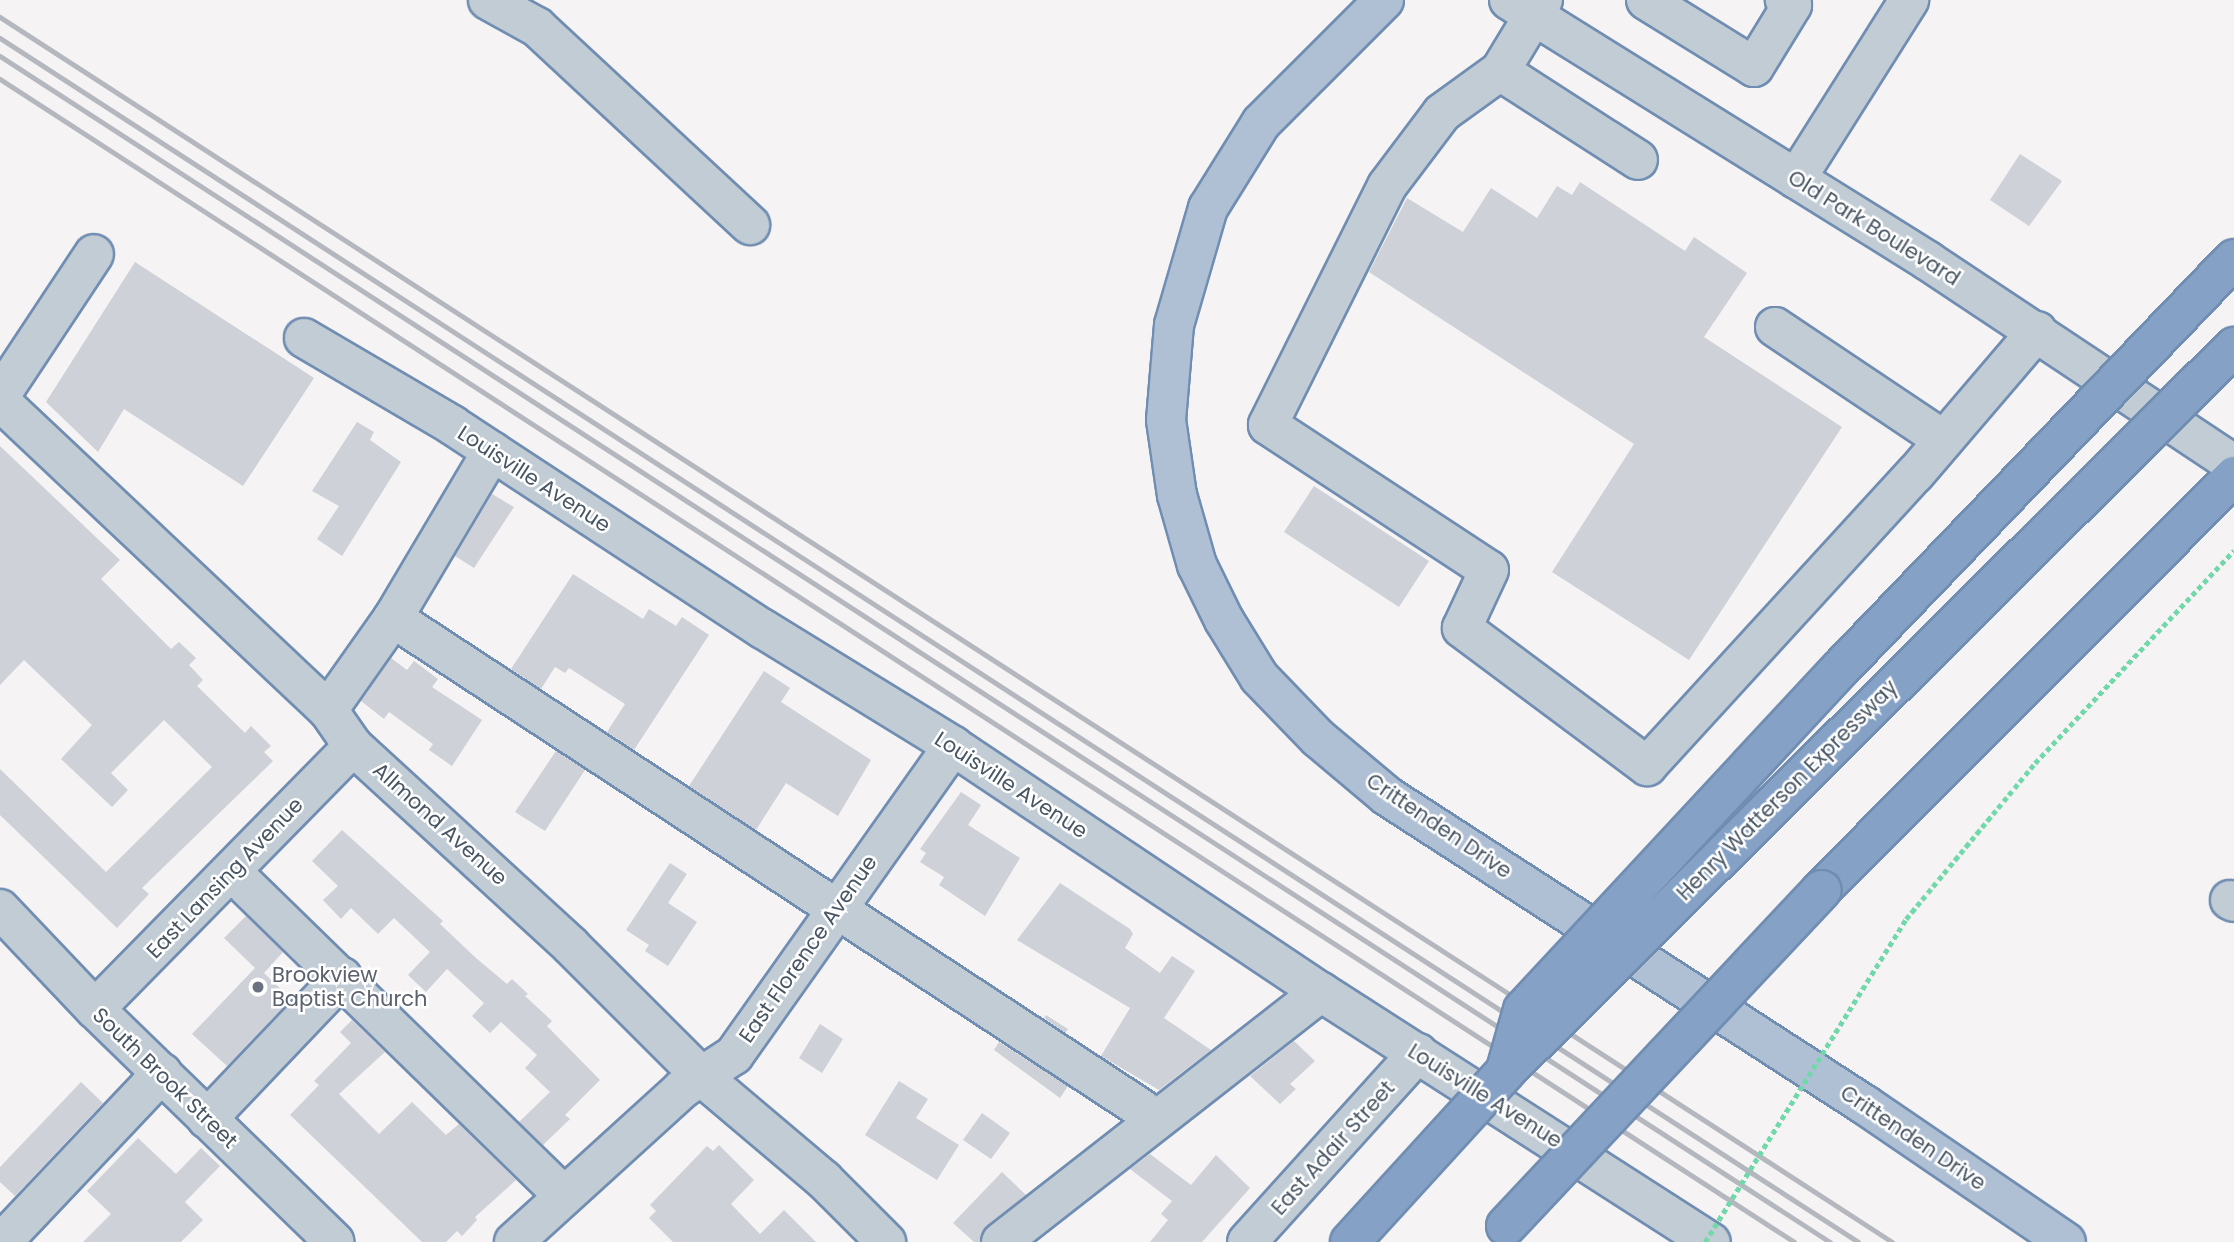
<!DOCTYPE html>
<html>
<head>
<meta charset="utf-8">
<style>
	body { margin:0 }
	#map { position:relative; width:2234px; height:1242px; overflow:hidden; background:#f5f3f3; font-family:Poppins,sans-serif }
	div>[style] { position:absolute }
	.building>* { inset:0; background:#ced1d8 }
	.path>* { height:4.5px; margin-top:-2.25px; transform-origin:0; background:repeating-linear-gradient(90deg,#71d8aa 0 5px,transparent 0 8.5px) }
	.roads { filter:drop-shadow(2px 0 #708db2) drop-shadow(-2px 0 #708db2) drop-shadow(0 2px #708db2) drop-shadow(0 -2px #708db2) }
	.minor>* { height:38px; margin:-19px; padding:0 19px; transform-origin:19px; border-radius:19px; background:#c2ccd5 }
	.major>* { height:38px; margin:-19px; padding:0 19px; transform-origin:19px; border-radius:19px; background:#b0c0d4 }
	.highway>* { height:38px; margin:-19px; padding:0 19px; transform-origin:19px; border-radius:19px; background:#85a2c6 }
	.rail>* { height:5px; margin:-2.5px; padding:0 2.5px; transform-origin:2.5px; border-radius:2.5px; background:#b4b7be }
	.path-bridge>* { height:4.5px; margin-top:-2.25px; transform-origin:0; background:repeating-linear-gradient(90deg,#71d8aa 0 5px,transparent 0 8.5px) }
	.bridges { filter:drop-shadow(2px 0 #708db2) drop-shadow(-2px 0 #708db2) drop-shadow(0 2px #708db2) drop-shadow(0 -2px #708db2) }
	.highway-bridge>* { height:38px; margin:-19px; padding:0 19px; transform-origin:19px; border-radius:19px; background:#85a2c6 }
	.dots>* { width:19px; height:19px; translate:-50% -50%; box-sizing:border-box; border:4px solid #fff; border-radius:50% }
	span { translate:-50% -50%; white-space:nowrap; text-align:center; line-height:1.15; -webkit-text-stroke:5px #fff; paint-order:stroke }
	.street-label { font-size:21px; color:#485563 }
	.worship-label { font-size:21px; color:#5b616d }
	.left { translate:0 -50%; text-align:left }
</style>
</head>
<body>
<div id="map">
	<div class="building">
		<div style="clip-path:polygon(2020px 154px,2062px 181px,2029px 226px,1990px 200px)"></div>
		<div style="clip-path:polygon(1580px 182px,1685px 251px,1694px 237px,1747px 273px,1704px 337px,1842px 427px,1689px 660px,1552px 572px,1634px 444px,1369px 272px,1407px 198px,1463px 232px,1491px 188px,1537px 218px,1557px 186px,1572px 195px)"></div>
		<div style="clip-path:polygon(135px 262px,314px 378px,243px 486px,124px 409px,98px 452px,46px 402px)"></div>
		<div style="clip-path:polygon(357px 422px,374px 432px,370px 440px,401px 462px,342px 556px,317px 539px,339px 506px,312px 491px)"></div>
		<div style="clip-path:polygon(0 446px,120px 560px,101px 579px,171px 649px,179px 642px,196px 658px,189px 665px,203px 680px,197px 686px,245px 733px,251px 726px,271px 746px,264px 752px,273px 761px,142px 888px,149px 894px,117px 928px,0 815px,0 769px,106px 872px,212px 767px,164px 720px,111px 773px,128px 790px,112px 807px,61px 759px,92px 725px,24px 660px,0 685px)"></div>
		<div style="clip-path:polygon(1314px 486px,1429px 561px,1399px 607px,1284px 532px)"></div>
		<div style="clip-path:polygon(492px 494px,514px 507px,474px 568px,455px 556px)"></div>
		<div style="clip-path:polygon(573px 574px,643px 619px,649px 609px,676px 626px,682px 617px,709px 635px,634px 750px,607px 732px,625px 704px,569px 668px,565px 673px,555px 667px,541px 689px,511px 669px)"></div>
		<div style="clip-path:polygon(391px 658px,407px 670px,414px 661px,438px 679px,432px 687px,482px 720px,452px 766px,429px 750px,433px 744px,389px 712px,384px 719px,361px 701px)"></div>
		<div style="clip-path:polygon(764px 671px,790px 688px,781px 702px,871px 760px,838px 816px,786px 783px,756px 830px,689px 786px)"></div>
		<div style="clip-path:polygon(556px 751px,585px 770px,545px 831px,515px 812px)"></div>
		<div style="clip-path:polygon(961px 792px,981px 805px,968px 825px,1020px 858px,985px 916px,939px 885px,944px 877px,920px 862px,926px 853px,920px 849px)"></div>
		<div style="clip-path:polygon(342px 830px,443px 921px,440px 924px,476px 958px,507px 984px,512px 979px,528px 994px,525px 996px,552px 1021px,547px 1026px,600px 1080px,565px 1115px,570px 1119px,543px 1145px,519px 1122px,550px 1092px,525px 1068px,537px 1055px,501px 1022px,490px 1033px,472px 1016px,484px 1003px,447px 969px,426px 992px,408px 975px,430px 952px,394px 918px,378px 934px,351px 908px,341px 919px,323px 900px,338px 886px,312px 861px)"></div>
		<div style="clip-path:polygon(670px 863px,687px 874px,668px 903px,697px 922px,668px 966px,645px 951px,649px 945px,626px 930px)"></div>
		<div style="clip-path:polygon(1060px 883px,1130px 929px,1133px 934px,1125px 948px,1160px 973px,1172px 956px,1195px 971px,1164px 1018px,1211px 1050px,1159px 1090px,1101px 1056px,1130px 1008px,1017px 940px)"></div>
		<div style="clip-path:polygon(246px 916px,283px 952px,264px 973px,291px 999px,227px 1066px,192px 1034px,255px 968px,224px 938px)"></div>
		<div style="clip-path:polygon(1046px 1015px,1068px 1029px,1065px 1033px,1044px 1018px)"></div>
		<div style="clip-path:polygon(352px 1020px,385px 1052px,339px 1094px,379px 1134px,412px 1102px,446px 1135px,459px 1124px,516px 1180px,475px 1217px,477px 1220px,462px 1236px,457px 1231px,446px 1242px,422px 1242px,290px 1115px,319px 1085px,314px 1081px,351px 1043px,340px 1032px)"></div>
		<div style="clip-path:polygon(820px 1024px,843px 1039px,822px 1073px,799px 1058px)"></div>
		<div style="clip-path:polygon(1294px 1041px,1315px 1061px,1290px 1084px,1296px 1089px,1280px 1104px,1250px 1076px)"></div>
		<div style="clip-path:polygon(999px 1042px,1068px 1086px,1060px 1098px,994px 1050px)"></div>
		<div style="clip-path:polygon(899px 1081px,928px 1099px,916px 1118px,959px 1145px,937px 1180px,865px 1135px)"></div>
		<div style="clip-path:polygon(81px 1082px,103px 1103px,15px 1196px,0 1182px,0 1167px)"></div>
		<div style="clip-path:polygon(982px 1113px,1010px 1133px,991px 1159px,963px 1140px)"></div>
		<div style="clip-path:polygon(138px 1138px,176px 1174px,201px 1148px,220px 1166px,185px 1202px,203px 1220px,181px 1242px,83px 1242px,111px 1214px,87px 1191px)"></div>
		<div style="clip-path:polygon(719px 1145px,754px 1180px,731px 1204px,760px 1234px,784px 1210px,816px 1242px,673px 1242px,649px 1218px,656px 1211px,650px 1205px,707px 1146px,713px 1151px)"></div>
		<div style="clip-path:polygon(1150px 1154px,1191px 1185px,1216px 1155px,1250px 1188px,1202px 1242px,1150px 1242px,1168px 1220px,1161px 1214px,1172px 1201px,1130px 1169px)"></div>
		<div style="clip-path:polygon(1002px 1172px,1026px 1195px,988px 1225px,980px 1242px,974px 1242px,953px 1223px)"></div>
	</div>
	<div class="path">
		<div style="left:2035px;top:763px;width:291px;rotate:-46.9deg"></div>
	</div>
	<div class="roads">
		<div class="minor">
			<div style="left:488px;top:0;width:56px;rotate:28.9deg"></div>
			<div style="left:537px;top:27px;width:291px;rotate:42.9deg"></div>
			<div style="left:1509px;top:0;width:494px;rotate:31.9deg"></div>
			<div style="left:1928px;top:261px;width:367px;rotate:33.6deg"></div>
			<div style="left:1543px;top:0;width:83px;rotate:121.2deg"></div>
			<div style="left:1500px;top:71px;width:72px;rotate:144.1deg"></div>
			<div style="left:1442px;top:113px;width:91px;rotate:127deg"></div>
			<div style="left:1387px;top:186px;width:267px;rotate:116.5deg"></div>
			<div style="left:1268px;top:425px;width:264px;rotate:33.3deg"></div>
			<div style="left:1489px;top:570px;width:64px;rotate:115deg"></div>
			<div style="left:1462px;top:628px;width:231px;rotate:36.7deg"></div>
			<div style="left:1647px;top:766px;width:396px;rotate:-47.5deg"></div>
			<div style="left:1915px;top:474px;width:188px;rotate:-49.5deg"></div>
			<div style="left:1646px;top:0;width:127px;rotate:31.8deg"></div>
			<div style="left:1754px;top:67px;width:73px;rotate:-58.5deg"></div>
			<div style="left:1792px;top:5px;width:9px;rotate:-144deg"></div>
			<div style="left:1500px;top:71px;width:164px;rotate:32.8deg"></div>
			<div style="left:1796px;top:179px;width:212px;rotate:-57.7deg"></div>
			<div style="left:1775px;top:327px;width:203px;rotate:33.8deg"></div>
			<div style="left:304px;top:338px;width:172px;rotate:30.4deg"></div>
			<div style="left:452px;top:425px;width:372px;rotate:33.3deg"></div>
			<div style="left:763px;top:629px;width:223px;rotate:31.6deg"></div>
			<div style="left:953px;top:746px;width:443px;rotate:33.8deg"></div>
			<div style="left:1321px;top:992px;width:463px;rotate:32.7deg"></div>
			<div style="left:0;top:396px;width:170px;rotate:-56.5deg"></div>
			<div style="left:0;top:401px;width:451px;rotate:43.3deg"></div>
			<div style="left:328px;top:710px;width:44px;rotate:55.2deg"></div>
			<div style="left:353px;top:746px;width:296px;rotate:42.5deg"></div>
			<div style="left:571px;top:946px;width:184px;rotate:45deg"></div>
			<div style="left:701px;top:1076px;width:161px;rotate:40.2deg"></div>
			<div style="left:824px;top:1180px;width:88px;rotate:45deg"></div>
			<div style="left:393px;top:618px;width:896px;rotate:33.25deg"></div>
			<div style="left:328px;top:710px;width:113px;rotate:-54.8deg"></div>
			<div style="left:393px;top:618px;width:194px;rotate:-59.3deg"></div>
			<div style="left:232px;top:872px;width:462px;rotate:44.3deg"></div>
			<div style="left:2230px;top:900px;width:4px;rotate:27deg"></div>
			<div style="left:0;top:909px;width:138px;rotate:46.5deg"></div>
			<div style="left:95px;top:1009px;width:334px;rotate:44.2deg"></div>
			<div style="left:95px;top:1009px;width:368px;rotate:-45.5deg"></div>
			<div style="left:207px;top:1119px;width:196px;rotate:-46.4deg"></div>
			<div style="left:2px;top:1242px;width:233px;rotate:-46.6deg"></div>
			<div style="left:514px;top:1242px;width:227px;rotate:-42.3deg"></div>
			<div style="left:682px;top:1089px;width:62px;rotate:-33.2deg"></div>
			<div style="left:734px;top:1055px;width:379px;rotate:-54.7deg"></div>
			<div style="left:1001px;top:1242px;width:406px;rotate:-38deg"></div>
			<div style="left:1247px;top:1242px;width:255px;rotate:-47.9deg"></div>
		</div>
		<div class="major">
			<div style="left:1384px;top:0;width:174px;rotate:135deg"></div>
			<div style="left:1261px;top:123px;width:100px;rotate:121.9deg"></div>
			<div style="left:1208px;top:208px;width:122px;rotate:106.2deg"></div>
			<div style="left:1174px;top:325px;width:95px;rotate:94.8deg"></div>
			<div style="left:1166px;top:420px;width:76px;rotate:81.7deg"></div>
			<div style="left:1177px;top:495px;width:73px;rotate:74.1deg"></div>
			<div style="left:1197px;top:565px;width:61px;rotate:63.9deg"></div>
			<div style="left:1224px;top:620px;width:67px;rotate:58.4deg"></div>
			<div style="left:1259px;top:677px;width:85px;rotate:46deg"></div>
			<div style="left:1318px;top:738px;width:90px;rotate:40deg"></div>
			<div style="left:1387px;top:796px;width:569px;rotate:32.88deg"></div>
			<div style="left:1865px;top:1105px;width:243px;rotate:34.3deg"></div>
		</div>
		<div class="highway">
			<div style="left:1821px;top:890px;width:585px;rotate:-45.07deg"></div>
		</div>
	</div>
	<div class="rail">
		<div style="left:0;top:17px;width:2254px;rotate:32.92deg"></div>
		<div style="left:0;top:38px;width:2214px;rotate:32.94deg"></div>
		<div style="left:0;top:56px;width:2181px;rotate:32.95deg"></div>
		<div style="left:0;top:79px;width:2138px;rotate:32.95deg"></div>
	</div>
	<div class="path-bridge">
		<div style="left:1705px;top:1242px;width:380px;rotate:-58.1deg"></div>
		<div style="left:1906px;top:919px;width:202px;rotate:-50.4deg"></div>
	</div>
	<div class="bridges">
		<div class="highway-bridge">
			<div style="left:1506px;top:1070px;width:62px;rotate:-74.2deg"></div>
			<div style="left:1523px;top:1010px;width:467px;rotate:-47.1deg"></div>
			<div style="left:1841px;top:668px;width:567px;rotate:-46.14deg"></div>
			<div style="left:1506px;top:1226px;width:461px;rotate:-46.8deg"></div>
			<div style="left:1350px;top:1242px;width:231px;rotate:-47.6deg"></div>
			<div style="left:1506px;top:1071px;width:1027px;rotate:-44.84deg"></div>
		</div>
	</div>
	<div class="dots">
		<div style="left:258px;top:987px;background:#6b7280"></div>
	</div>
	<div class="street-label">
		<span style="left:1874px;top:228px;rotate:32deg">Old Park Boulevard</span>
		<span style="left:534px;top:479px;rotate:33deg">Louisville Avenue</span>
		<span style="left:1011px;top:785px;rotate:33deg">Louisville Avenue</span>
		<span style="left:1787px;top:790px;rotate:-45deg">Henry Watterson Expressway</span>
		<span style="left:440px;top:824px;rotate:42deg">Allmond Avenue</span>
		<span style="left:1439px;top:826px;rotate:34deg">Crittenden Drive</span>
		<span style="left:225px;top:878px;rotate:-46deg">East Lansing Avenue</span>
		<span style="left:808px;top:949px;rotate:-55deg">East Florence Avenue</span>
		<span style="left:165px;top:1078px;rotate:44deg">South Brook Street</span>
		<span style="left:1485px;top:1096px;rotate:32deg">Louisville Avenue</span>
		<span style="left:1913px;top:1138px;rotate:34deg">Crittenden Drive</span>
		<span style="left:1333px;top:1148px;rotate:-48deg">East Adair Street</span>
	</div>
	<div class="worship-label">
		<span class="left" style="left:272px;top:987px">Brookview<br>Baptist Church</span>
	</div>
</div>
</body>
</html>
